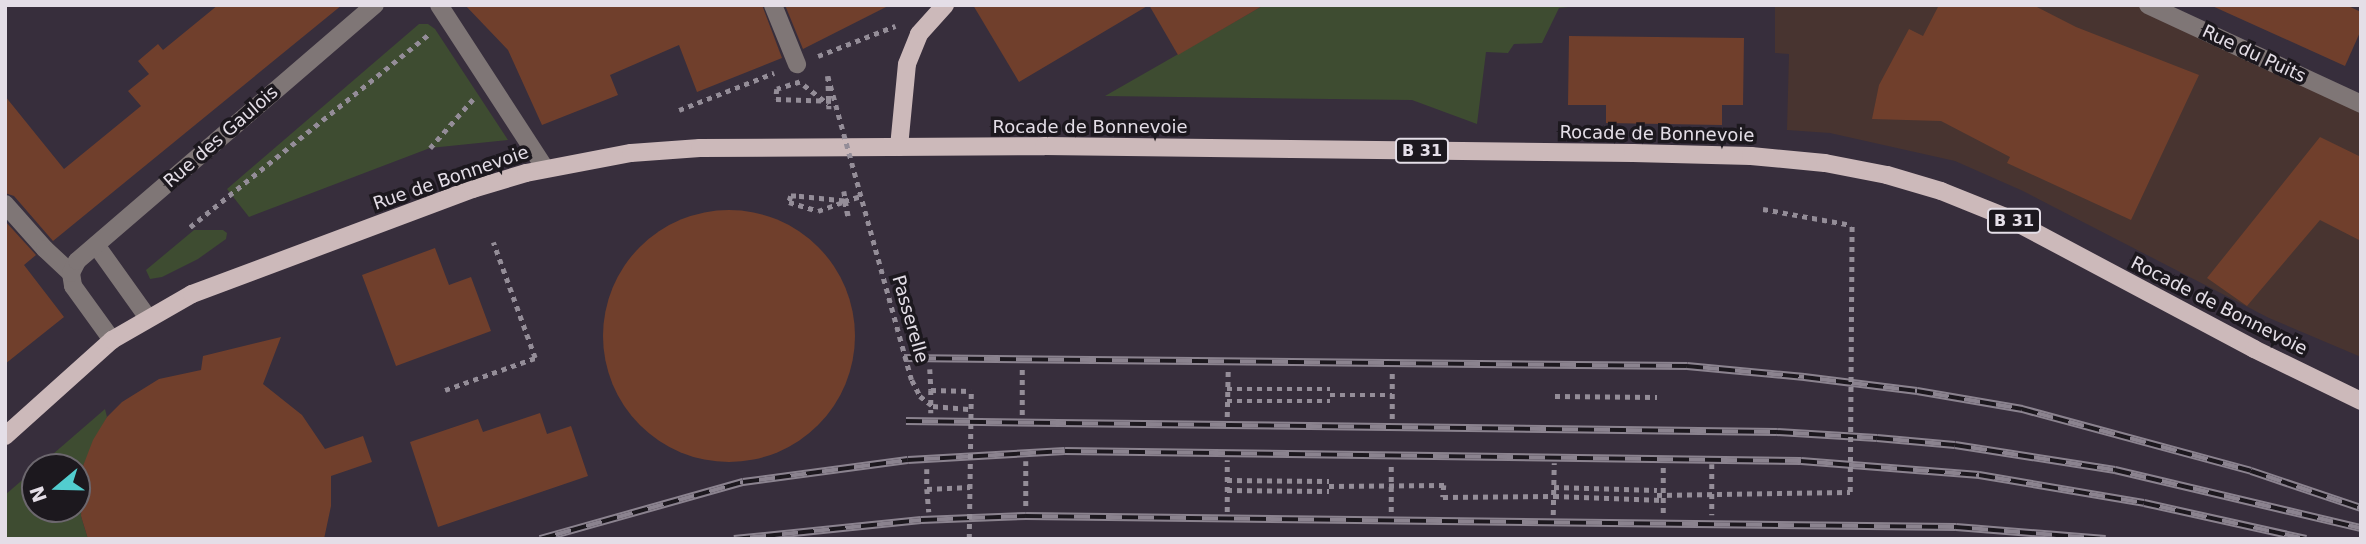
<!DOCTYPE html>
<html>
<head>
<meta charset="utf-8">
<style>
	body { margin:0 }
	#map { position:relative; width:2366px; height:544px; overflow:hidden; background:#372e3c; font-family:"DejaVu Sans",sans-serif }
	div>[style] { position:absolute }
	.commercial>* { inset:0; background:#483430 }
	.green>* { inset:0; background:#3e4c31 }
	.building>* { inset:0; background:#703f2c }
	.round { border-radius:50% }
	.path>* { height:4.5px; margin-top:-2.25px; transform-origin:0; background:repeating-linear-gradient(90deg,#948d98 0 5px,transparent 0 10px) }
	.minor>* { height:18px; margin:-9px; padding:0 9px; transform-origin:9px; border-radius:9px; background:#7f7676 }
	.major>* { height:18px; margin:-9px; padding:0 9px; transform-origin:9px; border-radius:9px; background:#ccb9ba }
	.rail>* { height:8px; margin-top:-4px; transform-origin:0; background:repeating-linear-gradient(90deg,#1c181e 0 16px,#8b838f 0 32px); box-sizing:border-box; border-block:2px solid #8b838f }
	.path-bridge>* { height:4.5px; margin-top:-2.25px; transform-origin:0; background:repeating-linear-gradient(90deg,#948d98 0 5px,transparent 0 10px) }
	span { translate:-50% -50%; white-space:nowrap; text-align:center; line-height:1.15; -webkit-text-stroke:7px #1c181e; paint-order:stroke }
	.shield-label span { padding:2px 5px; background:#1c181e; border:2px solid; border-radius:5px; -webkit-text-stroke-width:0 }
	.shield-label { font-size:16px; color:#e4dee7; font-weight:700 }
	.street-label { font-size:18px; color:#e4dee7 }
	.frame { position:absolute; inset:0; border:7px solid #e4dee7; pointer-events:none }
	.north { position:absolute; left:21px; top:453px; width:70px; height:70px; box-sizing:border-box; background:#1c181e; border:2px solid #6c676e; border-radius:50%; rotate:251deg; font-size:19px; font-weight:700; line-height:28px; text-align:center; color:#e4dee7 }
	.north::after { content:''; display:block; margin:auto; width:24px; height:32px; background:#52cdcf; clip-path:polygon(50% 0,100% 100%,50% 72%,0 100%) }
</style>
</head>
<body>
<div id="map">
	<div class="commercial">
		<div style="clip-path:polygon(1775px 5px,2148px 5px,2361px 104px,2361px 357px,2269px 318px,2023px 191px,1955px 161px,1830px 133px,1787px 130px,1789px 54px,1775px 53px)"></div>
	</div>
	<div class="green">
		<div style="clip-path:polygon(1264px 5px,1587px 5px,1559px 8px,1542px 43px,1514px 44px,1508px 53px,1486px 52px,1477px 124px,1412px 100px,1105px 96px)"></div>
		<div style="clip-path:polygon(419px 24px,428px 24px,435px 29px,508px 140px,430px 148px,249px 217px,227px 189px)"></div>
		<div style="clip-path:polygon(194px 230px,223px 230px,227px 233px,226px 239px,198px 259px,162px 277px,150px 279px,146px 270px)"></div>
		<div style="clip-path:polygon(105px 409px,107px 417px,83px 466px,81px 516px,88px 539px,5px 539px,5px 495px,35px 469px,35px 509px,77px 509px,77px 467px,38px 467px)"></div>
	</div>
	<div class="building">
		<div style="clip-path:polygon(218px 5px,342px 5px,53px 241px,14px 196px,5px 193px,5px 96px,64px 169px,141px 106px,128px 91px,149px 74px,138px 61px,158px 44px,163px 50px)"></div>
		<div style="clip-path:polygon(465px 5px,762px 5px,782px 58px,697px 92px,679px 45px,610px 75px,618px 95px,542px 125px,508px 50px)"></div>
		<div style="clip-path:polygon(785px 5px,890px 5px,803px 49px)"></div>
		<div style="clip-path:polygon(973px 5px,1149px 5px,1019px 82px)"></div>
		<div style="clip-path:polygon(1149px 5px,1264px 5px,1178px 55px)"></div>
		<div style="clip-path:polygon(1939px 5px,2033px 5px,2076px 27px,2199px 75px,2131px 220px,2007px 163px,2010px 157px,1941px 121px,1872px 119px,1879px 85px,1909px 29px,1923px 36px)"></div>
		<div style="clip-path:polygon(2210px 5px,2346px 5px,2361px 12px,2361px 30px,2345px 66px)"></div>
		<div style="clip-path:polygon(1569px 36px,1744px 38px,1743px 105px,1722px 105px,1722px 125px,1606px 123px,1606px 105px,1568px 105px)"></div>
		<div style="clip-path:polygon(2320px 137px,2361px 157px,2361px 241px,2320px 220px,2247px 306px,2207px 278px)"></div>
		<div class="round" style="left:603px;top:210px;width:252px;height:252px"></div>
		<div style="clip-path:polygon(5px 221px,36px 255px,24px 265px,64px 317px,5px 364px)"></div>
		<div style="clip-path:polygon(435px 248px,449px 285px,471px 277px,491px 331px,396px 366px,362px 275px)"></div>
		<div style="clip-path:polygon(281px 337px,263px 384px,302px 415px,325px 449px,363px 436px,372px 462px,331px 476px,331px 506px,324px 539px,88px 539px,81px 516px,83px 466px,93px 440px,107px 417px,122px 402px,159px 379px,201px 370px,203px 356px)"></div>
		<div style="clip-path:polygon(540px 413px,547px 434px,571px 426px,588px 476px,438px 527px,410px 442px,478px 419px,483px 432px)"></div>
	</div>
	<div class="path">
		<div style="left:818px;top:56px;width:83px;rotate:-21.3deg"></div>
		<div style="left:828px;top:76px;width:33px;rotate:88deg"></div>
		<div style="left:804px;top:85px;width:31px;rotate:38deg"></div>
		<div style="left:679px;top:110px;width:102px;rotate:-21.3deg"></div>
		<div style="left:430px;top:148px;width:65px;rotate:-48.7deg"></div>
		<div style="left:844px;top:191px;width:25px;rotate:81deg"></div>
		<div style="left:844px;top:201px;width:48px;rotate:-174.1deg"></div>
		<div style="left:796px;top:196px;width:5px;rotate:180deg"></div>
		<div style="left:791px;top:196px;width:6px;rotate:108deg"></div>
		<div style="left:789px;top:202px;width:30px;rotate:17deg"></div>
		<div style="left:818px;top:211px;width:30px;rotate:-20deg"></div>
		<div style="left:1763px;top:209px;width:90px;rotate:10.2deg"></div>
		<div style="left:190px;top:227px;width:307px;rotate:-38.9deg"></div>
		<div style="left:930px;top:369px;width:21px;rotate:87deg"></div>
		<div style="left:931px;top:390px;width:40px;rotate:1.4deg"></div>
		<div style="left:1227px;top:389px;width:103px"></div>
		<div style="left:445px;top:390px;width:96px;rotate:-19.6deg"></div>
		<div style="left:535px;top:358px;width:123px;rotate:-109.9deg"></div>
		<div style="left:931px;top:390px;width:23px;rotate:90deg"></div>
		<div style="left:1330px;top:395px;width:62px"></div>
		<div style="left:1555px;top:396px;width:102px;rotate:0.6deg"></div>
		<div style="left:1227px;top:401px;width:103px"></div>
		<div style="left:1022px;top:415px;width:46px;rotate:-90deg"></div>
		<div style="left:1227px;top:417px;width:47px;rotate:-88.8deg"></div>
		<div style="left:1392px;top:419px;width:47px;rotate:-90deg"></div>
		<div style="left:1026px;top:461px;width:48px;rotate:90deg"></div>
		<div style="left:1712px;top:464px;width:51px;rotate:90deg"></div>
		<div style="left:927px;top:469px;width:20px;rotate:90deg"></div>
		<div style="left:927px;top:489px;width:43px;rotate:-2.7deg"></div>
		<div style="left:1227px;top:480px;width:102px;rotate:0.6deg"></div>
		<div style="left:1329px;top:486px;width:115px;rotate:-0.5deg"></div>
		<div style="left:1444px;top:485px;width:12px;rotate:95deg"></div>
		<div style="left:1443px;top:497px;width:111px;rotate:-0.5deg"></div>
		<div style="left:1554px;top:496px;width:109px;rotate:2.1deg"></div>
		<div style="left:1554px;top:487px;width:103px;rotate:1.7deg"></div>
		<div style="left:927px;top:489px;width:23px;rotate:85deg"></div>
		<div style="left:1227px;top:490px;width:102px;rotate:0.6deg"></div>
		<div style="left:1657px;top:495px;width:193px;rotate:-0.9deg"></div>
		<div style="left:1227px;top:512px;width:52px;rotate:-90deg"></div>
		<div style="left:1391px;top:512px;width:50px;rotate:-90deg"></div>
		<div style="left:1663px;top:513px;width:50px;rotate:-90deg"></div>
		<div style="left:1553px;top:515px;width:52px;rotate:-88.9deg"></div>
	</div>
	<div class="minor">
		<div style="left:439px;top:5px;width:194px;rotate:57deg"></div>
		<div style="left:773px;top:5px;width:64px;rotate:67.9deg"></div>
		<div style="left:2148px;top:5px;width:235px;rotate:24.9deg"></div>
		<div style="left:5px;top:204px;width:60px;rotate:48.4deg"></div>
		<div style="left:45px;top:249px;width:35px;rotate:43deg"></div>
		<div style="left:71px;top:273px;width:13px;rotate:81deg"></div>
		<div style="left:73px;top:286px;width:67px;rotate:54.2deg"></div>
		<div style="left:96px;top:245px;width:90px;rotate:54.5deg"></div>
		<div style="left:71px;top:273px;width:13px;rotate:-63deg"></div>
		<div style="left:77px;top:261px;width:393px;rotate:-40.7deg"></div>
	</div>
	<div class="major">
		<div style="left:899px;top:147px;width:83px;rotate:-84.5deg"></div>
		<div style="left:907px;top:64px;width:32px;rotate:-68deg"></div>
		<div style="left:919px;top:34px;width:39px;rotate:-48deg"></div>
		<div style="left:5px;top:436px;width:144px;rotate:-41.9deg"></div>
		<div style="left:112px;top:340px;width:92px;rotate:-29.9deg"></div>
		<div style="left:192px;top:294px;width:300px;rotate:-20.5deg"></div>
		<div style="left:473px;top:189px;width:55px;rotate:-16.8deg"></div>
		<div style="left:526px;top:173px;width:107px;rotate:-10.8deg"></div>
		<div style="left:631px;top:153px;width:69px;rotate:-4.1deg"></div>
		<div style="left:700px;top:148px;width:344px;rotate:-0.3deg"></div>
		<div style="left:1044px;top:146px;width:589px;rotate:0.68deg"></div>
		<div style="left:1633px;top:153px;width:118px;rotate:1.5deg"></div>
		<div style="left:1751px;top:156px;width:74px;rotate:5.4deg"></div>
		<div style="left:1825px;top:163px;width:63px;rotate:11deg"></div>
		<div style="left:1887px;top:175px;width:56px;rotate:16.5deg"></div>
		<div style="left:1941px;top:191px;width:72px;rotate:21.9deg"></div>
		<div style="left:2008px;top:218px;width:279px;rotate:28deg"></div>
		<div style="left:2254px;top:349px;width:119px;rotate:25.9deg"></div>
	</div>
	<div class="rail">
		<div style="left:904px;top:358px;width:783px;rotate:0.59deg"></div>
		<div style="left:1687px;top:366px;width:118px;rotate:5.4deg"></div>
		<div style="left:1804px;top:377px;width:114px;rotate:7.1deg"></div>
		<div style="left:1917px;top:391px;width:107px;rotate:9.7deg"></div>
		<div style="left:2022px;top:409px;width:237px;rotate:15.1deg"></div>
		<div style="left:2251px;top:471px;width:116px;rotate:18.6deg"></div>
		<div style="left:906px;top:421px;width:871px;rotate:0.72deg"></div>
		<div style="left:1777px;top:432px;width:100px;rotate:3.4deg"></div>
		<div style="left:1877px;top:438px;width:78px;rotate:5.1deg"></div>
		<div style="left:1955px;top:445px;width:162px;rotate:8.9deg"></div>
		<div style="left:2115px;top:470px;width:253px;rotate:13.3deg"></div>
		<div style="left:540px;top:539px;width:211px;rotate:-15.7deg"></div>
		<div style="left:743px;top:482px;width:166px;rotate:-7.6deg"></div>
		<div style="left:908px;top:460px;width:157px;rotate:-3.3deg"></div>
		<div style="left:1065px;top:451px;width:736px;rotate:0.78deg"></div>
		<div style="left:1801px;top:461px;width:179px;rotate:4.5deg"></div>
		<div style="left:1979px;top:475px;width:167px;rotate:9.6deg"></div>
		<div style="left:2144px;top:503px;width:166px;rotate:12.5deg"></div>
		<div style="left:734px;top:539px;width:188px;rotate:-5.8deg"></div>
		<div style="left:921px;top:520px;width:105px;rotate:-2.2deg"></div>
		<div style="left:1026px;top:516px;width:930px;rotate:0.68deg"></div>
		<div style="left:1956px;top:527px;width:150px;rotate:4.6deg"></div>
	</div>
	<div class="path-bridge">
		<div style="left:828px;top:76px;width:315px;rotate:74.6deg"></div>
		<div style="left:912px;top:380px;width:18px;rotate:63deg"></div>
		<div style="left:920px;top:396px;width:16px;rotate:38deg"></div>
		<div style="left:933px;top:406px;width:38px;rotate:5deg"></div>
		<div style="left:800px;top:82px;width:24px;rotate:163deg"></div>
		<div style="left:777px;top:89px;width:10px;rotate:96deg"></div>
		<div style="left:776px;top:99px;width:59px;rotate:1.9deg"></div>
		<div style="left:848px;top:216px;width:16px;rotate:-105deg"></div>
		<div style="left:844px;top:201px;width:19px;rotate:-16deg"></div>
		<div style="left:1850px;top:492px;width:267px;rotate:-89.6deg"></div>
		<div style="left:969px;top:539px;width:148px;rotate:-89.2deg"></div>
	</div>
	<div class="shield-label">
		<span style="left:1422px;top:151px">B 31</span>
		<span style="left:2014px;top:221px">B 31</span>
	</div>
	<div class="street-label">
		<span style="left:2254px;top:54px;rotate:25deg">Rue du Puits</span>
		<span style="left:1090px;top:127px">Rocade de Bonnevoie</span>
		<span style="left:1657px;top:134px;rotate:1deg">Rocade de Bonnevoie</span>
		<span style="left:221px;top:137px;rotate:-41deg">Rue des Gaulois</span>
		<span style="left:451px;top:178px;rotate:-19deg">Rue de Bonnevoie</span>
		<span style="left:2219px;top:306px;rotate:27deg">Rocade de Bonnevoie</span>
		<span style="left:910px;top:319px;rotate:74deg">Passerelle</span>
	</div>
	<div class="frame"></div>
	<div class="north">N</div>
</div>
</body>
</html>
